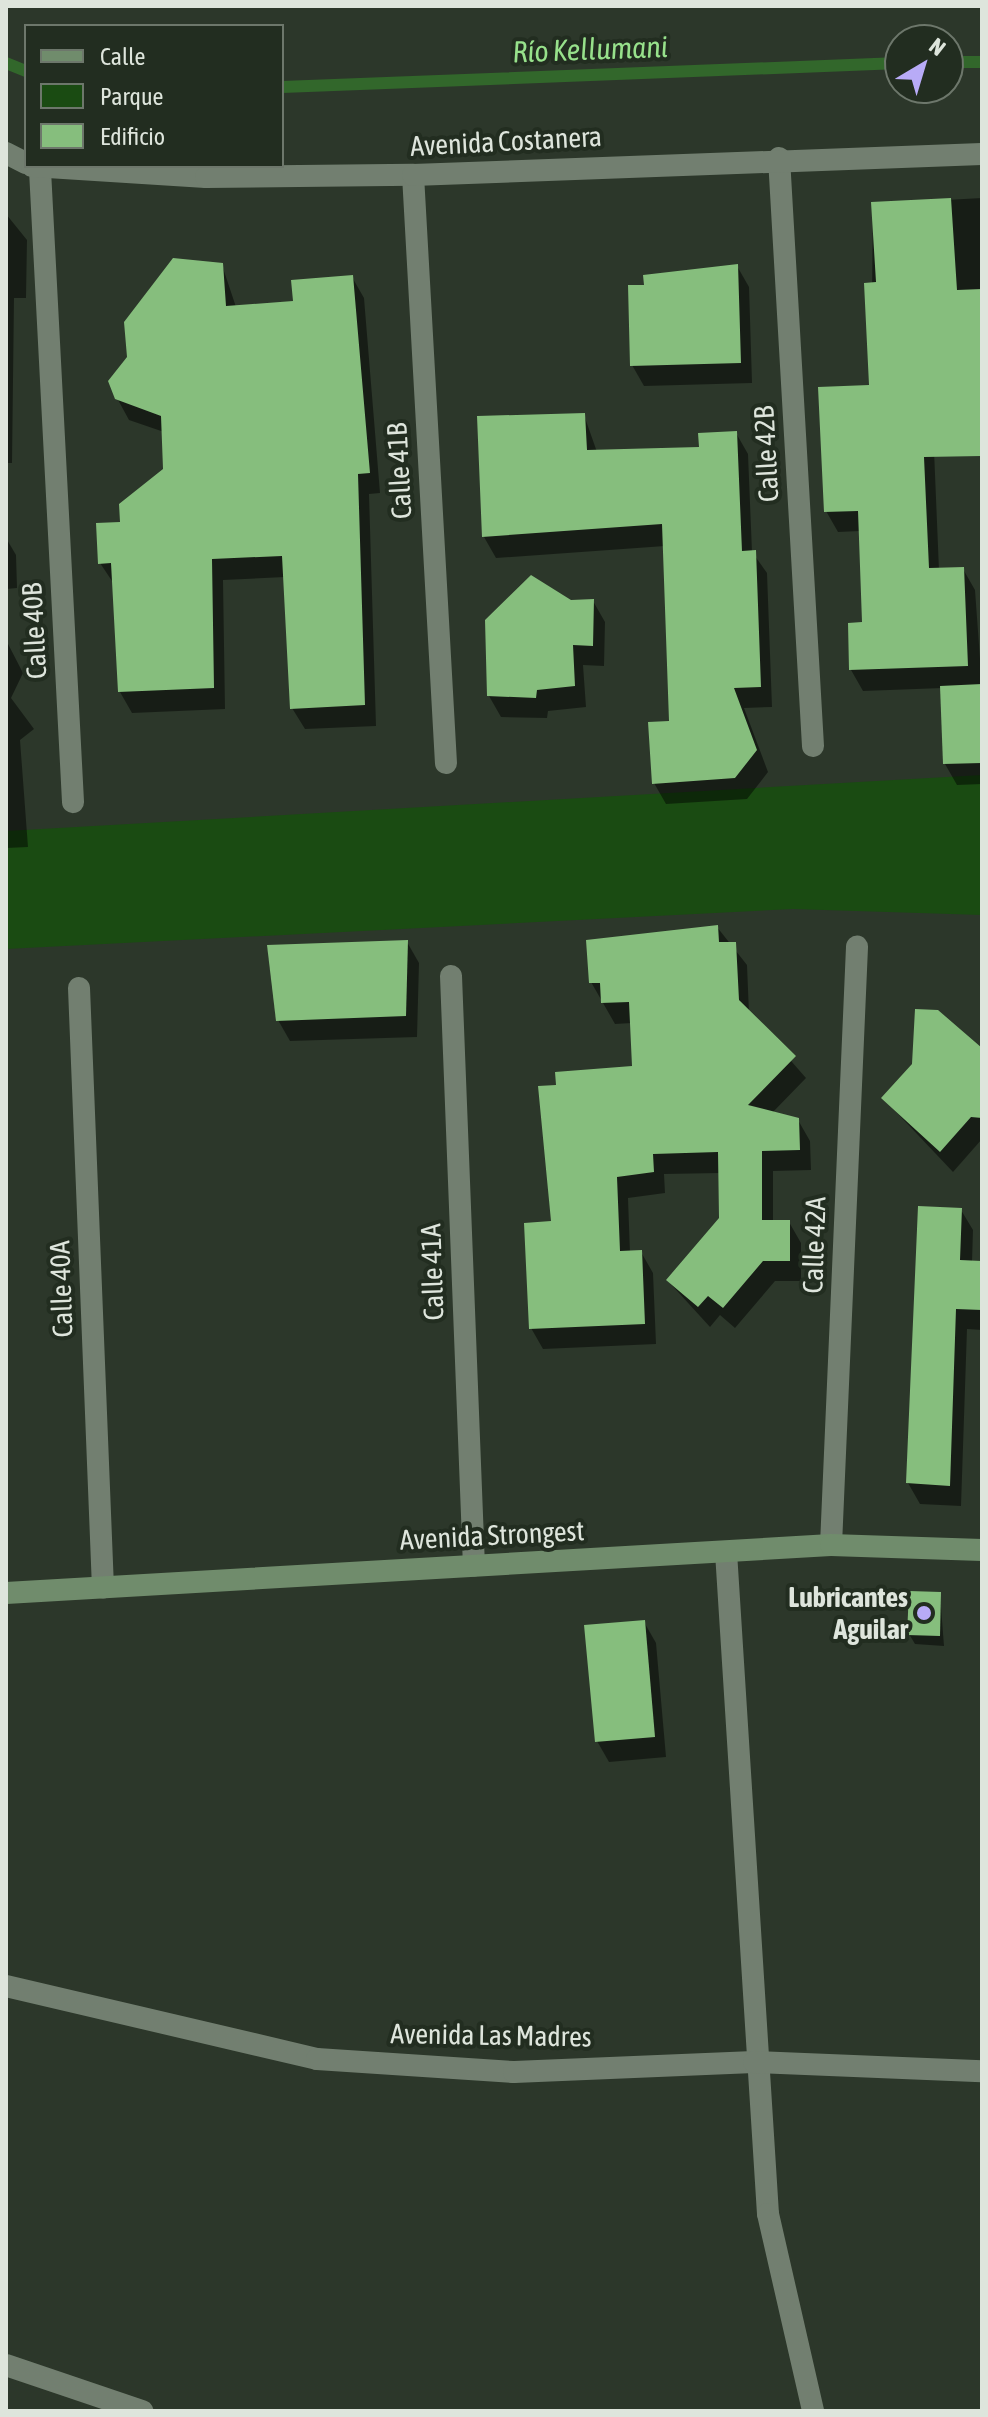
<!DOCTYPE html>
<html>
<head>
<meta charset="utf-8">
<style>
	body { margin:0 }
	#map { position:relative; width:988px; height:2417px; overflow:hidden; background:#2c372a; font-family:"Asap Condensed",sans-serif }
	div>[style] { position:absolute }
	.green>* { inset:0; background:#1a4b12 }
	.shadow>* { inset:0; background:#0007 }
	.stream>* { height:12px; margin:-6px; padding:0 6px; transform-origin:6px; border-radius:6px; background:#32672b }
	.building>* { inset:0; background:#86be7d }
	.minor>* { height:22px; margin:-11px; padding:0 11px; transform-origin:11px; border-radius:11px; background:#727f70 }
	.tertiary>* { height:22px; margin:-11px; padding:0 11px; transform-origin:11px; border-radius:11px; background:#727f70 }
	.secondary>* { height:22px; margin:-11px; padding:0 11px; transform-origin:11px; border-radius:11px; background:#708c6c }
	.dots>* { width:22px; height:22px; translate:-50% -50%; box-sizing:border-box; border:4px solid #222d20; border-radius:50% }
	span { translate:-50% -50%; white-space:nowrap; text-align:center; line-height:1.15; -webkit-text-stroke:8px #222d20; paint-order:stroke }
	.street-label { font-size:28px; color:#dee5dc }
	.poi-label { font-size:28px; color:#dee5dc; font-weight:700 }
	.right { translate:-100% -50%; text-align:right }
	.water-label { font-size:30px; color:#97e18b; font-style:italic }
	.frame { position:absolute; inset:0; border:8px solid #dee5dc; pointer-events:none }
	.legend { position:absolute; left:24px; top:24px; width:260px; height:144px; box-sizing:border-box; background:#222d20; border:2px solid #6d776b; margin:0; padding:10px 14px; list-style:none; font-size:24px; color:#dee5dc }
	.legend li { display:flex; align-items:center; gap:16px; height:40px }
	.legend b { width:40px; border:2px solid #6d776b }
	.north { position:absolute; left:884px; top:24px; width:80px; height:80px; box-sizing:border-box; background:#222d20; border:2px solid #6d776b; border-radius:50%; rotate:38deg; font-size:22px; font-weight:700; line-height:32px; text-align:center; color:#dee5dc }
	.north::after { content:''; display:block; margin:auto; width:28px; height:36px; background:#b8abf7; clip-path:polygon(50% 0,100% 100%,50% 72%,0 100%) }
</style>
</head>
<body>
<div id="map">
	<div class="green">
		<div style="clip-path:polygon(982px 775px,982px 915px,793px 909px,6px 949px,6px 831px)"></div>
	</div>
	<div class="shadow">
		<div style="clip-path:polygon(982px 198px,982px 376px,931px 378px,939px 570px,963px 569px,975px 590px,982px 686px,982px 784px,957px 785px,945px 764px,943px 688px,863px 691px,851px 670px,864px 624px,860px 531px,838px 532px,826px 511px,871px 387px,873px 204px)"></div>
		<div style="clip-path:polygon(6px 214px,27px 240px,26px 298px,14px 298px,12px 463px,6px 463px)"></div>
		<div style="clip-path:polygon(222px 265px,236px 307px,295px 303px,352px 277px,364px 298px,380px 493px,369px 494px,376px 726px,305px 729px,292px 708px,285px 577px,223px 580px,225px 709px,132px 713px,120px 692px,114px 584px,100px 563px,165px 470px,164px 432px,129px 420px,117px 398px)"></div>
		<div style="clip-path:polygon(737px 266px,749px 287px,752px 383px,644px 386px,632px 365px,646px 287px)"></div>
		<div style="clip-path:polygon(584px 415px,597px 452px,701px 449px,736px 433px,748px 454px,752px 552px,767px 573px,772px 707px,744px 708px,768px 772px,747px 799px,666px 804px,654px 783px,671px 723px,665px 546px,496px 558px,484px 537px)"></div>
		<div style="clip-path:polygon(6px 538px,16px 555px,17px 588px,6px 589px)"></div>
		<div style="clip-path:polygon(593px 601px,605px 622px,604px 666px,583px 665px,586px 707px,548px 711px,547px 718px,501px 717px,489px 696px,570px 603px)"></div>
		<div style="clip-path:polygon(6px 640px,23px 673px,11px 698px,34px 729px,20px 740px,28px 847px,6px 848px)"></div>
		<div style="clip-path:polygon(717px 927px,747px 965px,749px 1013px,806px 1078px,772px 1113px,798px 1120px,810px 1141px,811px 1170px,773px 1171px,773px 1222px,789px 1222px,801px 1243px,801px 1281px,775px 1281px,735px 1328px,720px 1315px,710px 1327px,668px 1281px,721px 1219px,721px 1173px,664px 1174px,665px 1193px,628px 1198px,630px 1253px,641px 1252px,653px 1273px,656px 1344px,543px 1349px,531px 1328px,553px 1223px,559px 1087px,634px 1068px,632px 1023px,615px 1024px,591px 982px)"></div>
		<div style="clip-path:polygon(407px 942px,419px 963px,417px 1037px,290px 1041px,278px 1020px)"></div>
		<div style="clip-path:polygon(982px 959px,982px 987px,980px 983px)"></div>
		<div style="clip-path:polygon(982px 1051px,982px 1139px,953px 1172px,883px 1098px)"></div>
		<div style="clip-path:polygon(961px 1210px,973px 1230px,972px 1262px,982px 1263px,982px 1330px,967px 1329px,961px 1506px,920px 1504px,908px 1483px)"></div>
		<div style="clip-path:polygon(940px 1594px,944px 1646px,915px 1644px,909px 1634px)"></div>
		<div style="clip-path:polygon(644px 1622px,656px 1643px,666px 1757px,609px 1762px,597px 1741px)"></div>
	</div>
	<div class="stream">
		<div style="left:948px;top:62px;width:34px"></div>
		<div style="left:6px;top:63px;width:22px;rotate:22deg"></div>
		<div style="left:282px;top:87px;width:618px;rotate:-2.22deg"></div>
	</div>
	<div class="building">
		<div style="clip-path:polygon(951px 198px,957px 290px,982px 289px,982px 456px,924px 457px,929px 568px,964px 567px,968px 666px,849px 670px,848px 623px,862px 622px,858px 511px,824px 512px,818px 387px,869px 385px,864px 283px,876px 282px,871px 202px)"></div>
		<div style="clip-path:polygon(173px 258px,223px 263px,226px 306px,293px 301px,291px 280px,353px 275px,370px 473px,358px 474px,365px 705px,290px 709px,282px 556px,212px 559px,214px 688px,118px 692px,111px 563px,98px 564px,96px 523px,120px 522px,119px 504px,163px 469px,161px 416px,115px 399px,108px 381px,127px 357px,124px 322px)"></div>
		<div style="clip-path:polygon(738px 264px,741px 363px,630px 366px,628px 285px,644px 285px,643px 275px)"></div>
		<div style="clip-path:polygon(585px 413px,587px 450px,699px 447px,698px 433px,737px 431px,742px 551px,756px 550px,761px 687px,734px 688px,757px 750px,735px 778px,652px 784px,648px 722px,669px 721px,662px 524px,482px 537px,477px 416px)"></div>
		<div style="clip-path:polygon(531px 575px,571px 600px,594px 599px,593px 646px,573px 645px,575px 686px,537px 690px,536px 698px,487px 696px,485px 620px)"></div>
		<div style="clip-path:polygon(982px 684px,982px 763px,943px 764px,940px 686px)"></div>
		<div style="clip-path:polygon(718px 925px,719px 942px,736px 942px,739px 1000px,796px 1056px,748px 1105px,799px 1118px,800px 1150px,762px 1151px,762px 1220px,790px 1220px,790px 1261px,763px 1261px,723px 1308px,708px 1296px,698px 1307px,666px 1280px,719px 1218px,718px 1152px,653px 1154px,654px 1172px,617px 1177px,620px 1251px,642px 1250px,645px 1324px,529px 1329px,524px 1223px,551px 1221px,538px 1086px,556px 1085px,555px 1072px,632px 1066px,629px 1002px,601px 1003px,600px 983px,589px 983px,586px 940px)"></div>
		<div style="clip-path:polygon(408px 940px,406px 1016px,276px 1021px,267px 945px)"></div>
		<div style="clip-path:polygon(915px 1009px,938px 1010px,982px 1048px,982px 1118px,971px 1117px,940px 1152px,881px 1098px,912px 1064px)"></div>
		<div style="clip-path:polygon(918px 1206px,962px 1208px,960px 1260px,982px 1261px,982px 1310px,956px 1309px,950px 1486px,906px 1483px)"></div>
		<div style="clip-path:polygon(909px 1591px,941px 1592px,940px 1636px,907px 1635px)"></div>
		<div style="clip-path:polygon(645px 1620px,655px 1737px,595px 1742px,584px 1625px)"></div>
	</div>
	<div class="minor">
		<div style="left:779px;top:158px;width:589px;rotate:86.69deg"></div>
		<div style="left:40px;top:170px;width:633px;rotate:87.01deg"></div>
		<div style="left:413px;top:175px;width:589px;rotate:86.79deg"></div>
		<div style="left:451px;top:976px;width:590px;rotate:87.77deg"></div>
		<div style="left:79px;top:988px;width:600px;rotate:87.71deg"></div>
		<div style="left:831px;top:1545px;width:599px;rotate:-87.51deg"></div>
		<div style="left:726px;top:1552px;width:663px;rotate:86.37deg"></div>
		<div style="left:768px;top:2214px;width:202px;rotate:77.1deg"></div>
		<div style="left:6px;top:1986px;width:319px;rotate:13.2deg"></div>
		<div style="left:317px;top:2059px;width:197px;rotate:3.8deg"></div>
		<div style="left:514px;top:2072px;width:240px;rotate:-2.4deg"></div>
		<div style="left:754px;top:2062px;width:228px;rotate:2.3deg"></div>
		<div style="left:6px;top:2365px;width:144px;rotate:18.7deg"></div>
	</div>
	<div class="tertiary">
		<div style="left:6px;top:153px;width:22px;rotate:27deg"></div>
		<div style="left:32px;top:166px;width:174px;rotate:3.6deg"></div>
		<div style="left:206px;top:177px;width:207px;rotate:-0.6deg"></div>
		<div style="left:413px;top:175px;width:569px;rotate:-2.11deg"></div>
	</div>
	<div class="secondary">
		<div style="left:6px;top:1593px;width:826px;rotate:-3.33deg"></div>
		<div style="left:831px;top:1545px;width:151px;rotate:1.9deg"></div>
	</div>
	<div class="dots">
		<div style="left:924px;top:1613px;background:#b8abf7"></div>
	</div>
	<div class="street-label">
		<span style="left:506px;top:141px;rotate:-3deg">Avenida Costanera</span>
		<span style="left:766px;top:454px;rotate:-93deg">Calle 42B</span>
		<span style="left:399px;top:471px;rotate:-93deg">Calle 41B</span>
		<span style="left:34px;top:631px;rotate:-93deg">Calle 40B</span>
		<span style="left:814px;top:1245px;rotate:-88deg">Calle 42A</span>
		<span style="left:432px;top:1272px;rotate:-92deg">Calle 41A</span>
		<span style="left:61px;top:1289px;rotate:-92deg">Calle 40A</span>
		<span style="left:492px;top:1535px;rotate:-3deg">Avenida Strongest</span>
		<span style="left:491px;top:2035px;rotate:1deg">Avenida Las Madres</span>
	</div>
	<div class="poi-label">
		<span class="right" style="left:908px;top:1613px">Lubricantes<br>Aguilar</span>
	</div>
	<div class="water-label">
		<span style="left:590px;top:49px;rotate:-2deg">Río Kellumani</span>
	</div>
	<div class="frame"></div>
	<ul class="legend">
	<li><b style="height:10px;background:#708c6c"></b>Calle</li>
	<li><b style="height:22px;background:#1a4b12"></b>Parque</li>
	<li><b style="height:22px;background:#86be7d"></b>Edificio</li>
	</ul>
	<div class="north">N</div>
</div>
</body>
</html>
